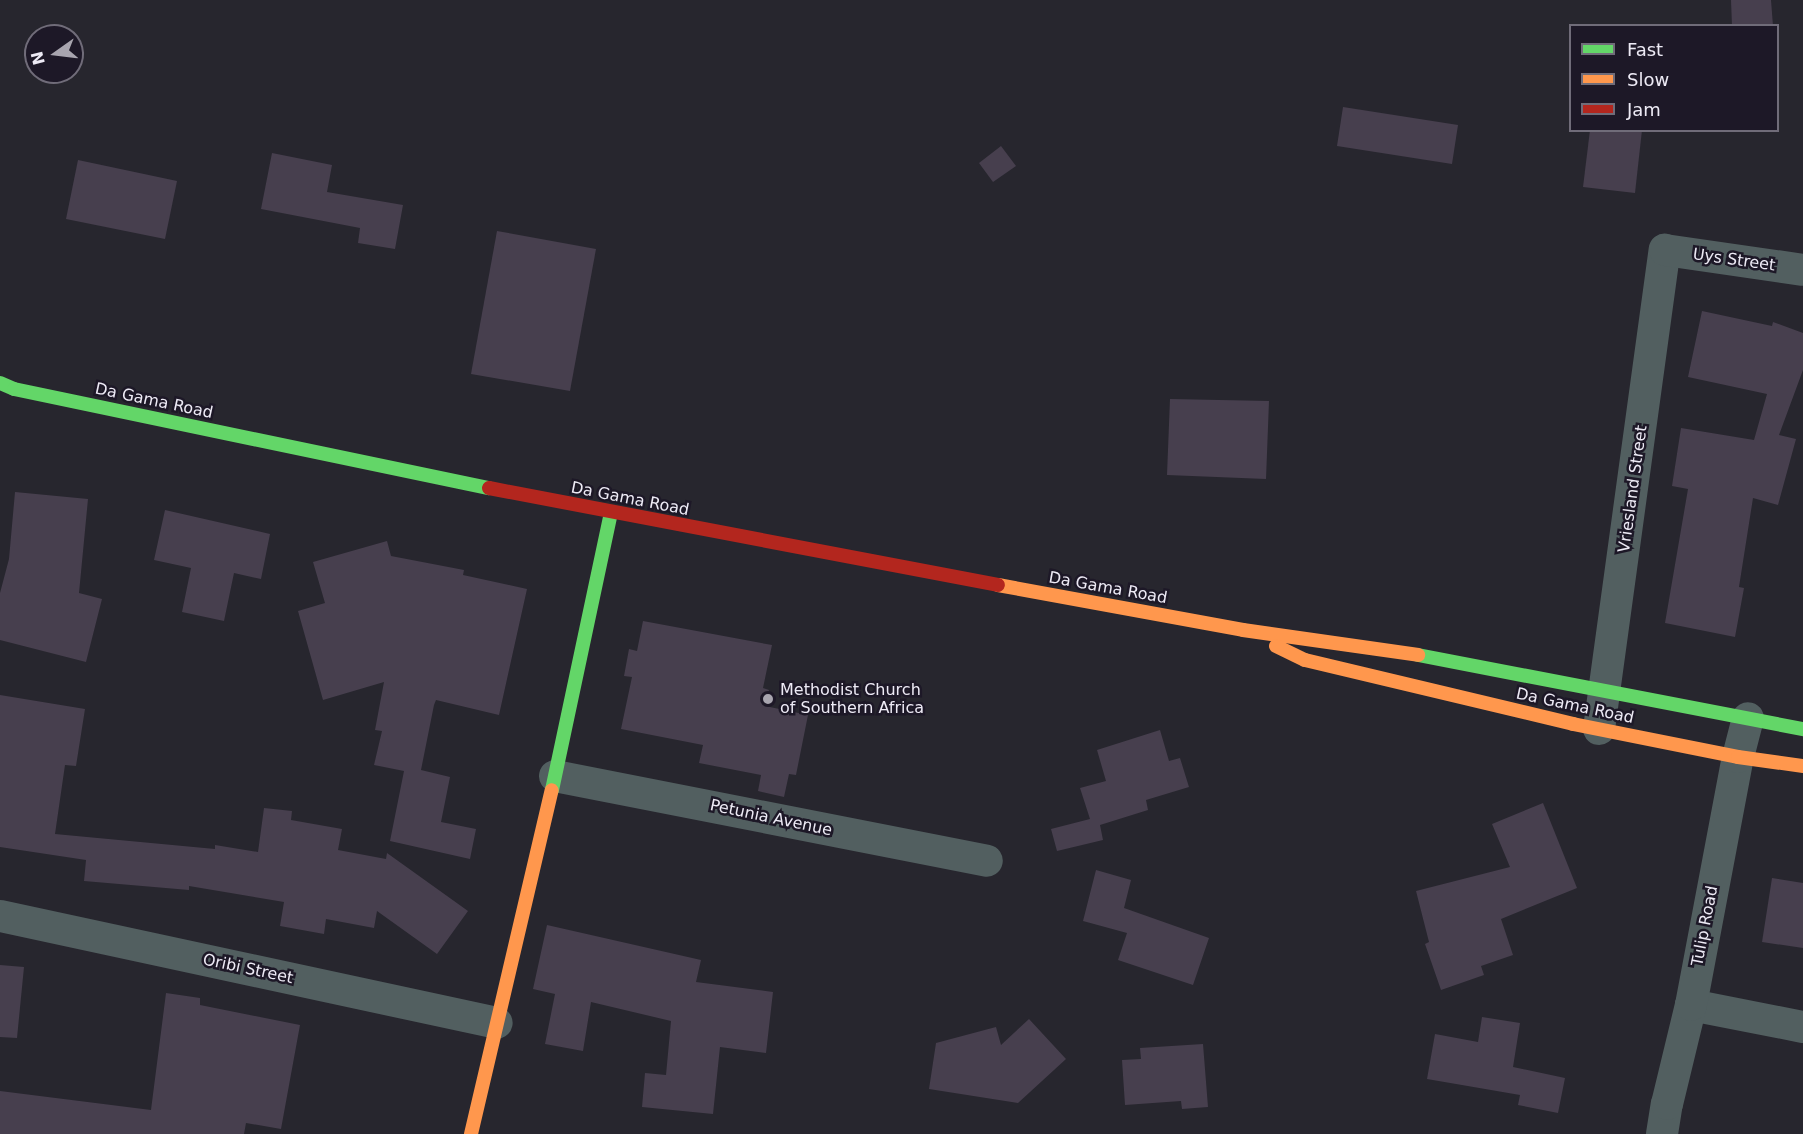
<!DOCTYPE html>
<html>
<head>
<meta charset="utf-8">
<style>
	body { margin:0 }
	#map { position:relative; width:1803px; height:1134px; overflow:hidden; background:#27262e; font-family:"DejaVu Sans",sans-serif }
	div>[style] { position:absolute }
	.building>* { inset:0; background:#473f4e }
	.street>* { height:32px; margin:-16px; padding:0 16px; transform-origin:16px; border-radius:16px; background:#525f60 }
	.fast>* { height:14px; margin:-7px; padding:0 7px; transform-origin:7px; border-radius:7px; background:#63d668 }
	.slow>* { height:14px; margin:-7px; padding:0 7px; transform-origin:7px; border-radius:7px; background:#ff974d }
	.jam>* { height:14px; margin:-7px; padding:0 7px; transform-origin:7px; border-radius:7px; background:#b3261e }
	.dots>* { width:16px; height:16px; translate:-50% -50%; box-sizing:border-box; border:3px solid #1d1827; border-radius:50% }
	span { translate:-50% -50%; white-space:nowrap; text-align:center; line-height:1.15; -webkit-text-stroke:5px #1d1827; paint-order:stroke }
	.street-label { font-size:16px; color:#edeaf5 }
	.poi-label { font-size:16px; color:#edeaf5 }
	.left { translate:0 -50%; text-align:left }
	.legend { position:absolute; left:1569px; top:24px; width:210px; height:108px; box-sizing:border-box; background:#1d1827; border:2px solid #706c79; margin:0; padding:8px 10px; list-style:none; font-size:18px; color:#edeaf5 }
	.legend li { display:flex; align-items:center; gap:12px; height:30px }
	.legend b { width:30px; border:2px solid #706c79 }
	.north { position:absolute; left:24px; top:24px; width:60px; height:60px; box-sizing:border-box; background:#1d1827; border:2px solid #706c79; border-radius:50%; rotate:256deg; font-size:16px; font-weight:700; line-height:24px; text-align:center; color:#edeaf5 }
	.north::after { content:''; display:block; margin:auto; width:21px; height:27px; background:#a8a5af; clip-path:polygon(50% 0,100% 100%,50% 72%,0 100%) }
</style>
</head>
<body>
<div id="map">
	<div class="building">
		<div style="clip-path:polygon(1731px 0,1771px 0,1773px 26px,1732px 26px)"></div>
		<div style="clip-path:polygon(1343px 107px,1458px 125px,1452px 164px,1337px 146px)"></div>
		<div style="clip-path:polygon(1590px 130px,1642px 130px,1635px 193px,1583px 187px)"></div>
		<div style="clip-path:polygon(1001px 146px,1016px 166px,993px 182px,979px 163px)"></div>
		<div style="clip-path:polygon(272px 153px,332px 165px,327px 192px,403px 205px,395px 249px,358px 243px,360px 228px,261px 209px)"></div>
		<div style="clip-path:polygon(78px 160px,177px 181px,165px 239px,66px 219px)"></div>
		<div style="clip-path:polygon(497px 231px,596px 249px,570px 391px,471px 374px)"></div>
		<div style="clip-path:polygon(1702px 311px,1772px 326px,1773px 322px,1803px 333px,1803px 370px,1779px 435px,1796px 439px,1778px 505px,1753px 498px,1739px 587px,1744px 588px,1735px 637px,1665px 623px,1688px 489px,1672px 486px,1681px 428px,1754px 440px,1767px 394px,1688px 377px)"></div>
		<div style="clip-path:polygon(1170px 399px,1269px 401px,1266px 479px,1167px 475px)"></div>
		<div style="clip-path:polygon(15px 492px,88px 499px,79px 593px,102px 599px,86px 662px,0 640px,0 593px,9px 559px)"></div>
		<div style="clip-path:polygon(165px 510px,270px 534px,261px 579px,234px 573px,224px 621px,182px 612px,191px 568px,154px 560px)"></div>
		<div style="clip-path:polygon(387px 541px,391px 556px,464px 570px,463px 575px,527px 589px,499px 715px,436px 700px,434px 705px,421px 770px,450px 777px,441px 822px,476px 829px,470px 859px,390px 841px,404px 771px,374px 765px,382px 731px,375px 730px,384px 682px,323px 700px,298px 611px,325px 603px,313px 562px)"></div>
		<div style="clip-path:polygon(643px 621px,772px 645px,763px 688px,769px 690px,765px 706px,808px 715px,796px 775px,789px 774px,784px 797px,758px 791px,761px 775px,699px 763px,703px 745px,621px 729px,632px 677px,624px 676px,629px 649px,637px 651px)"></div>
		<div style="clip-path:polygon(0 695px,85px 709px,76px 766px,65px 765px,55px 834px,215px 849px,215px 845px,258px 852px,264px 808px,292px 811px,291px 820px,342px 829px,338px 850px,386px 859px,387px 853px,468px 911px,437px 954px,377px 911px,374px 928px,326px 919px,324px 934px,280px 926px,284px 902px,189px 886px,189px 890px,84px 881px,86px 860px,0 847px)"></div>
		<div style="clip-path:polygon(1160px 730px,1169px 761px,1180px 758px,1189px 787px,1146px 800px,1148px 810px,1100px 825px,1103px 840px,1057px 851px,1051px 829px,1090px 819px,1080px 788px,1106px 781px,1097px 750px)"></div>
		<div style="clip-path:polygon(1543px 803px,1577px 888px,1501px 919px,1513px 955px,1481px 966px,1484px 975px,1441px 990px,1425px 944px,1429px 942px,1416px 891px,1510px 867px,1492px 824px)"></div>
		<div style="clip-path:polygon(1096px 870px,1131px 880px,1124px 908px,1209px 938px,1193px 985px,1118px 960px,1127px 933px,1083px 921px)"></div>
		<div style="clip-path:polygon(1772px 878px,1803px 883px,1803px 948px,1762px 942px)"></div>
		<div style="clip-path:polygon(547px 925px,701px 960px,696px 982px,773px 992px,766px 1053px,720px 1047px,713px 1114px,642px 1107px,645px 1073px,666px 1075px,671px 1021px,591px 1002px,583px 1051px,545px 1044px,555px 994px,533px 989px)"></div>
		<div style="clip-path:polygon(0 965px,24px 967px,17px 1038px,0 1037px)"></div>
		<div style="clip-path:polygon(166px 993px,200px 998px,200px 1005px,300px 1025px,281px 1129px,246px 1123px,244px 1134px,0 1134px,0 1091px,151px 1110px)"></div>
		<div style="clip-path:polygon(1482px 1017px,1520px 1023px,1513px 1067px,1565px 1078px,1558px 1113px,1518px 1105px,1520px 1095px,1427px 1079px,1435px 1034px,1478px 1042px)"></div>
		<div style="clip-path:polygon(1029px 1019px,1066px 1059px,1018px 1103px,929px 1089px,936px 1043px,996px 1027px,1001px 1045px)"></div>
		<div style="clip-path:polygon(1203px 1044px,1208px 1107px,1182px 1109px,1181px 1101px,1125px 1105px,1122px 1060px,1141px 1059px,1140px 1048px)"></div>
	</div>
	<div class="street">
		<div style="left:1599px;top:729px;width:484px;rotate:-82.2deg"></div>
		<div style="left:1665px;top:250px;width:139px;rotate:8.2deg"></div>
		<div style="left:555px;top:776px;width:440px;rotate:11.1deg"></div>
		<div style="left:0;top:916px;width:508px;rotate:12.15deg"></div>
		<div style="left:1691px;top:1005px;width:114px;rotate:11.1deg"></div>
		<div style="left:1662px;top:1134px;width:30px;rotate:-81deg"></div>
		<div style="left:1667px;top:1104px;width:102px;rotate:-76.4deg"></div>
		<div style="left:1691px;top:1005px;width:252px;rotate:-79.3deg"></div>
		<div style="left:1738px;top:757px;width:40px;rotate:-75.6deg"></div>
	</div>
	<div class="fast">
		<div style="left:0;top:383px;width:15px;rotate:23deg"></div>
		<div style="left:14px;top:389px;width:485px;rotate:11.8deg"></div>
		<div style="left:1418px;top:655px;width:392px;rotate:10.9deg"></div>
		<div style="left:552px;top:790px;width:283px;rotate:-78deg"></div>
	</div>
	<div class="slow">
		<div style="left:998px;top:585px;width:249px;rotate:10.4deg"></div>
		<div style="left:1243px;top:630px;width:177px;rotate:8.1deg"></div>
		<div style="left:1276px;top:646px;width:32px;rotate:26deg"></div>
		<div style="left:1305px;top:660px;width:276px;rotate:13.4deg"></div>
		<div style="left:1573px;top:724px;width:168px;rotate:11.3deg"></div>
		<div style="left:1738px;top:757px;width:66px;rotate:7.9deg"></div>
		<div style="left:471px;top:1134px;width:353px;rotate:-76.8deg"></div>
	</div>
	<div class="jam">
		<div style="left:489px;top:488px;width:518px;rotate:10.79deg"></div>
	</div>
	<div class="dots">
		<div style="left:768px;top:699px;background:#a8a5af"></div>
	</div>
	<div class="street-label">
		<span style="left:1734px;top:260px;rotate:8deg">Uys Street</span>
		<span style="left:154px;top:401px;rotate:12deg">Da Gama Road</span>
		<span style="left:1633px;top:489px;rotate:-82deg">Vriesland Street</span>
		<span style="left:630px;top:499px;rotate:11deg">Da Gama Road</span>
		<span style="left:1108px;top:588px;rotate:10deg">Da Gama Road</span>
		<span style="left:1575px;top:706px;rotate:12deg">Da Gama Road</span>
		<span style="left:771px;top:818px;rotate:12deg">Petunia Avenue</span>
		<span style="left:1705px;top:926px;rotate:-79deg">Tulip Road</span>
		<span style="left:248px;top:969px;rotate:12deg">Oribi Street</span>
	</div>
	<div class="poi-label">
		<span class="left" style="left:780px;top:699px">Methodist Church<br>of Southern Africa</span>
	</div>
	<ul class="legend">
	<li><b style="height:8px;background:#63d668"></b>Fast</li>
	<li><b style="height:8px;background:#ff974d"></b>Slow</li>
	<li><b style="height:8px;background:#b3261e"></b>Jam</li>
	</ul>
	<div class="north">N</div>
</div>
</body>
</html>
